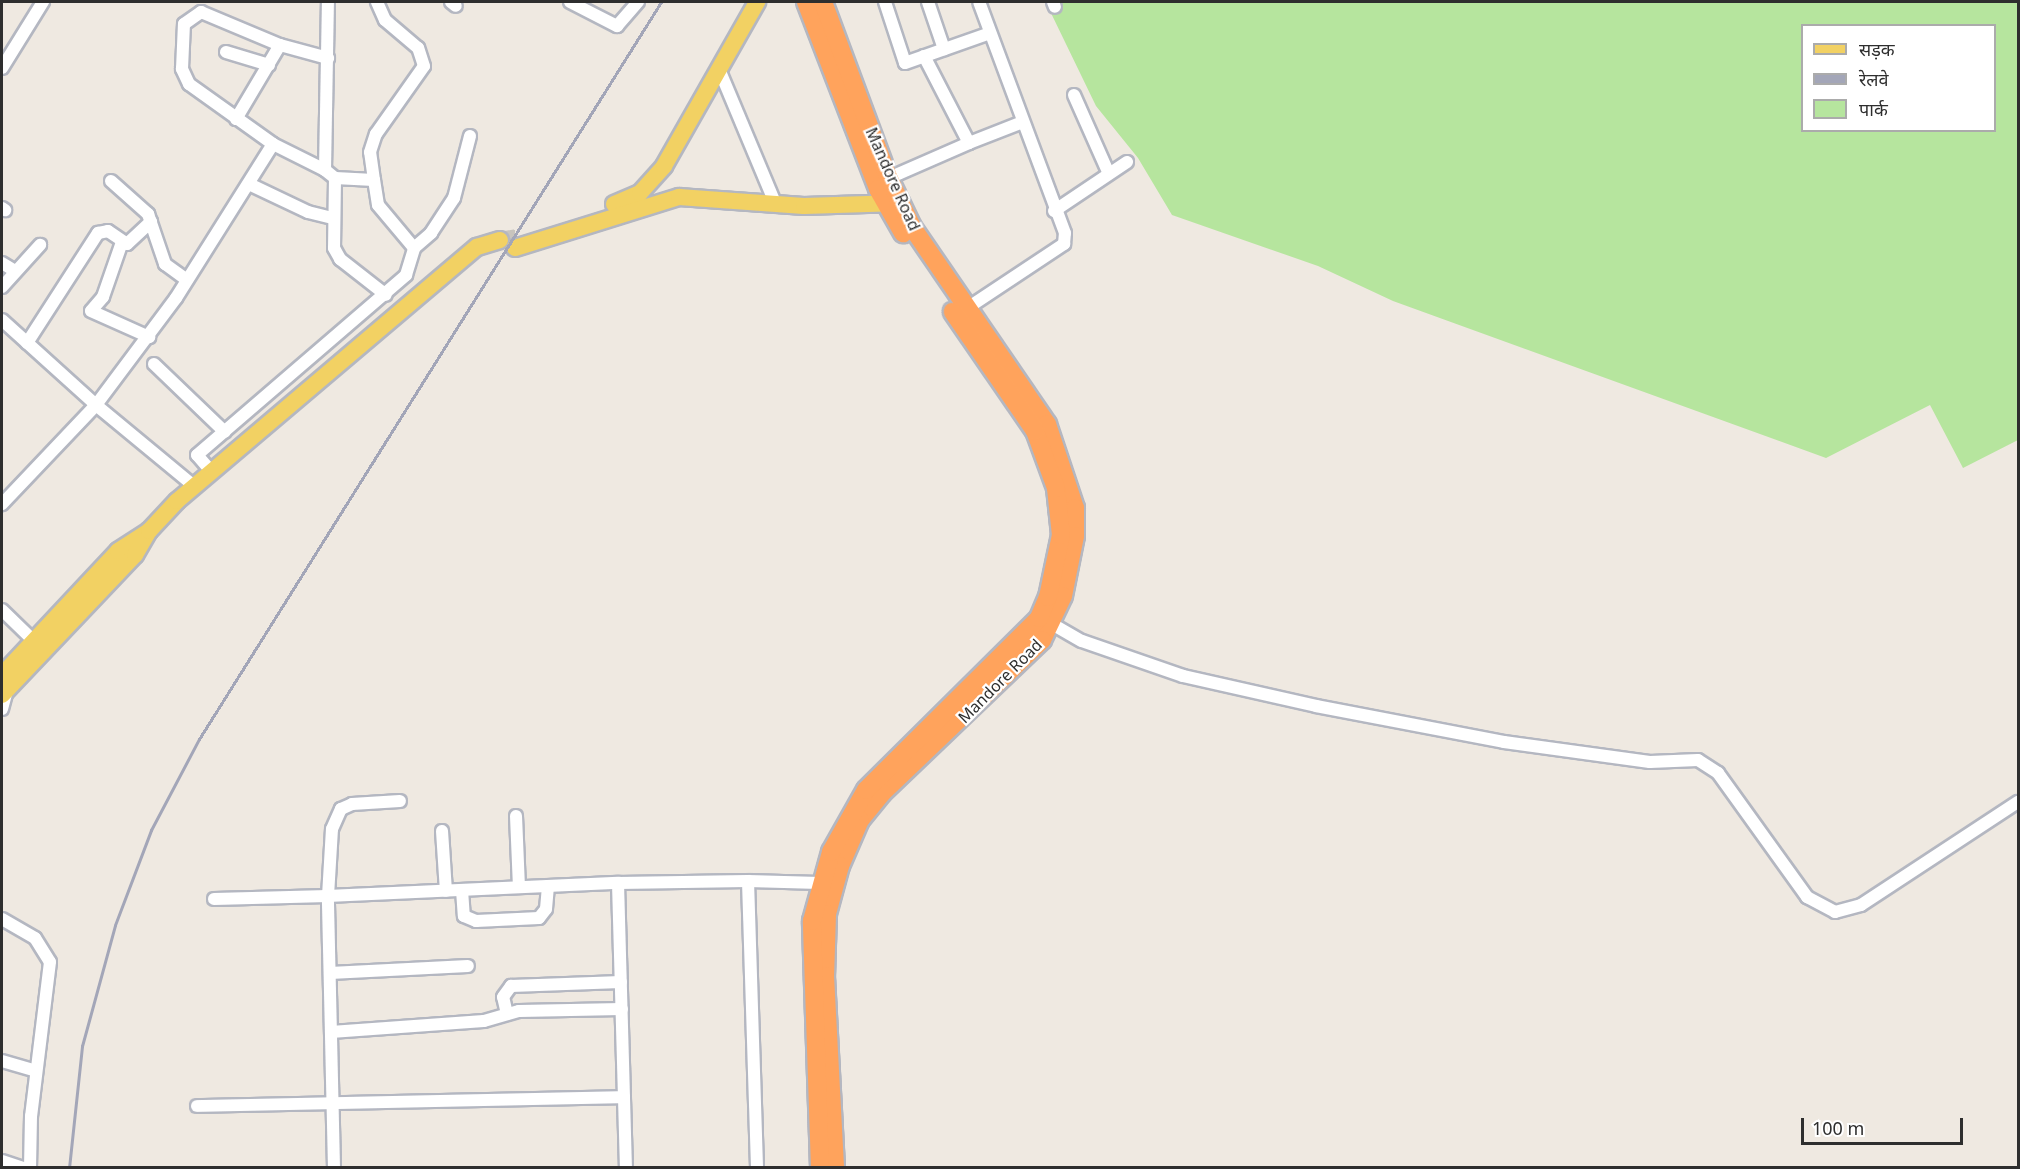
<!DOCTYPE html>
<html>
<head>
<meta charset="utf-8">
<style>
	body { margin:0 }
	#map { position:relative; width:2020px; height:1169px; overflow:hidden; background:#efe9e1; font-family:"Noto Sans","Noto Sans Devanagari",sans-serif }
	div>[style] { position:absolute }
	.green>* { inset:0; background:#b6e59e }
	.major-tunnel>* { height:16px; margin-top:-8px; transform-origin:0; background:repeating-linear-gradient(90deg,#c8c4bd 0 16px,transparent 0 24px) }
	.roads { filter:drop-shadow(2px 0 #b4b7c1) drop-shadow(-2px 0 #b4b7c1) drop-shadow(0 2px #b4b7c1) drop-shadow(0 -2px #b4b7c1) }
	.minor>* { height:12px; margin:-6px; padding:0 6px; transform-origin:6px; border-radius:6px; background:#fff }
	.major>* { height:16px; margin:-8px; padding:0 8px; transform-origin:8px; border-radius:8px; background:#f2d163 }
	.highway>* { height:18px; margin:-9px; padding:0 9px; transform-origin:9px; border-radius:9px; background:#ffa35c }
	.rail>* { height:3px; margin:-1.5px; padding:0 1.5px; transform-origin:1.5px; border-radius:1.5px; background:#a3a6b8 }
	span { translate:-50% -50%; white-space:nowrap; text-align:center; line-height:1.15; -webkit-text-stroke:4.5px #fff; paint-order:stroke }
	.street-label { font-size:16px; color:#2e2e2e }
	.frame { position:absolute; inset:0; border:3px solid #2e2e2e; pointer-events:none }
	.legend { position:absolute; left:1801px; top:24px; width:195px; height:108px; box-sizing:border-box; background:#fff; border:2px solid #ababab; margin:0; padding:8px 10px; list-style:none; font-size:18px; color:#2e2e2e }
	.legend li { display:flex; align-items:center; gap:12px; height:30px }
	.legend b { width:30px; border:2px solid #ababab }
	.scale { position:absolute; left:1801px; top:1118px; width:162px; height:27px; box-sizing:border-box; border:3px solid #2e2e2e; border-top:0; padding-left:8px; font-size:18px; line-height:21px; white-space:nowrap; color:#2e2e2e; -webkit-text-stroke:4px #fff; paint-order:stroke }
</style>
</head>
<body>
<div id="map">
	<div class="green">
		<div style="clip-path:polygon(evenodd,1050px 2px,2018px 2px,2018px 440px,1963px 468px,1930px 405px,1826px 458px,1393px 301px,1318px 266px,1172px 215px,1138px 158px,1096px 106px,1050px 11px,1050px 2px,1802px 26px,1994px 26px,1994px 130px,1802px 130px,1802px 26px)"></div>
	</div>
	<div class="major-tunnel">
		<div style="left:500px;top:240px;width:22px;rotate:-10deg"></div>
	</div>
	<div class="roads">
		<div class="minor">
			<div style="left:451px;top:2px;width:6px;rotate:39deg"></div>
			<div style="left:570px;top:2px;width:53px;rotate:27.1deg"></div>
			<div style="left:617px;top:26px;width:32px;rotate:-49deg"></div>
			<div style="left:885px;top:2px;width:64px;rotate:71.8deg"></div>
			<div style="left:905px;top:63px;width:90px;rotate:-19.4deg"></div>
			<div style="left:928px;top:2px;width:50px;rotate:71.2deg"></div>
			<div style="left:1053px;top:2px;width:5px;rotate:68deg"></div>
			<div style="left:226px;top:52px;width:45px;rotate:16.8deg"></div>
			<div style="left:2px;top:68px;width:78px;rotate:-58.2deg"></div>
			<div style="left:719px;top:69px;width:147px;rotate:67.3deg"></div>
			<div style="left:1074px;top:95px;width:86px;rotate:66.1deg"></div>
			<div style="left:236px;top:119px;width:86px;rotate:-59.3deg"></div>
			<div style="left:969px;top:143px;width:58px;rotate:-21.3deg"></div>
			<div style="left:273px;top:144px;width:103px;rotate:-144.5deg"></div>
			<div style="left:189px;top:84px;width:17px;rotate:-115deg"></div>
			<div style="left:182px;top:69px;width:45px;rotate:-87.5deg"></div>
			<div style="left:184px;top:24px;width:21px;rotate:-35deg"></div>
			<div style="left:201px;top:12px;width:86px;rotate:22.7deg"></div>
			<div style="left:280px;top:45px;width:50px;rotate:15.2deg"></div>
			<div style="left:325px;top:170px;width:13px;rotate:39deg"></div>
			<div style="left:335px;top:178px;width:39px;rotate:3deg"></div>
			<div style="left:374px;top:180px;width:28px;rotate:-98deg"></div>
			<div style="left:370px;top:152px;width:19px;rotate:-72deg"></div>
			<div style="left:376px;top:134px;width:83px;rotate:-54.8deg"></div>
			<div style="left:424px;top:66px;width:19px;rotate:-108deg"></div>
			<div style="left:418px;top:48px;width:43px;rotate:-139.7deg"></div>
			<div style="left:385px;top:20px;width:20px;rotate:-114deg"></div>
			<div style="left:335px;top:178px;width:70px;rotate:90.8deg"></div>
			<div style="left:334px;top:248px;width:13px;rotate:61deg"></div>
			<div style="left:340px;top:259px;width:58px;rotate:38deg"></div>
			<div style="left:111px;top:181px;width:50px;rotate:41.7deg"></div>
			<div style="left:148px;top:214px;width:53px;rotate:71.2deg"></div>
			<div style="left:165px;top:264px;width:27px;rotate:36deg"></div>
			<div style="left:882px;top:181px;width:95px;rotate:-23.6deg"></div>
			<div style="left:969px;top:143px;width:98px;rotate:-117.3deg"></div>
			<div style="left:249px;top:184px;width:65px;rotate:25.4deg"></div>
			<div style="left:308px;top:212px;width:25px;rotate:14deg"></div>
			<div style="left:2px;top:208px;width:4px;rotate:34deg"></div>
			<div style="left:1054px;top:211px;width:88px;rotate:-33.9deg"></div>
			<div style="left:122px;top:242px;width:58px;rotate:109.1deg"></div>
			<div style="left:103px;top:297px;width:18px;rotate:131deg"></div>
			<div style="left:91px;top:311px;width:64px;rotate:24.1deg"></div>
			<div style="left:414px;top:248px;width:23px;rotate:-41deg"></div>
			<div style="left:431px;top:233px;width:42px;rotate:-56.7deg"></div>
			<div style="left:454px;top:198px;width:64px;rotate:-75.5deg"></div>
			<div style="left:2px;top:263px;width:15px;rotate:32deg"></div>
			<div style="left:2px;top:287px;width:57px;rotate:-47.9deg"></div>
			<div style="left:966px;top:309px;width:118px;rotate:-33.6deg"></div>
			<div style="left:1064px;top:244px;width:11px;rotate:-85deg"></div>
			<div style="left:1065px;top:233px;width:246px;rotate:-110.4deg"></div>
			<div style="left:2px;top:320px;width:127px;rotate:42.1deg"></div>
			<div style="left:96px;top:405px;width:137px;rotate:133.5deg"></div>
			<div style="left:27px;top:343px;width:131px;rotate:-57.2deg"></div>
			<div style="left:98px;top:233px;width:10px;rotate:-11deg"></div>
			<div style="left:108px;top:231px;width:23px;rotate:34deg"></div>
			<div style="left:127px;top:244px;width:33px;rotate:-43deg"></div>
			<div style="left:154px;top:364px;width:98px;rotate:43.8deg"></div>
			<div style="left:211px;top:471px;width:21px;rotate:-131deg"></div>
			<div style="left:197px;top:455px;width:276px;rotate:-40.7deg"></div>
			<div style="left:406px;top:275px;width:28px;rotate:-73deg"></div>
			<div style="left:414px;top:248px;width:56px;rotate:-129.9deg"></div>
			<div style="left:378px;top:205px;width:25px;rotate:-99deg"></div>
			<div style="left:194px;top:486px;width:127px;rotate:-140.4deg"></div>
			<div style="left:96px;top:405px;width:134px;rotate:-53.2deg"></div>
			<div style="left:176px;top:298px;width:182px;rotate:-57.8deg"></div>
			<div style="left:273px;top:144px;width:58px;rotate:26.6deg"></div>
			<div style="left:325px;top:170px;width:168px;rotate:-89deg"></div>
			<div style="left:2px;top:610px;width:52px;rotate:44.2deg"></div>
			<div style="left:1052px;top:624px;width:34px;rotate:30deg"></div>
			<div style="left:1082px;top:641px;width:107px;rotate:19.1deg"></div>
			<div style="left:1183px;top:676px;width:136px;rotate:12.7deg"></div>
			<div style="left:1316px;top:706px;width:191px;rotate:10.8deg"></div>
			<div style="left:1504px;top:742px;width:147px;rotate:7.8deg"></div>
			<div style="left:1650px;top:762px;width:48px;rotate:-2.4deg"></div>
			<div style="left:1698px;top:760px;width:24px;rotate:33deg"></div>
			<div style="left:1718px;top:773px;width:153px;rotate:54.3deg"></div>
			<div style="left:1807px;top:897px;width:32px;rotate:28deg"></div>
			<div style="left:1835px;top:912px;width:27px;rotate:-15deg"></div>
			<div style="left:1861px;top:905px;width:188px;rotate:-33.3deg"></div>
			<div style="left:2px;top:709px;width:23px;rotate:-75deg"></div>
			<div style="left:516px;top:816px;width:71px;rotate:87.6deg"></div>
			<div style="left:442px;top:831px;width:60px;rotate:86.2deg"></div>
			<div style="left:748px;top:881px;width:72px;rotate:1.6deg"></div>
			<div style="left:618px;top:883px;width:130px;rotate:-0.9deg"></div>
			<div style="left:748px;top:881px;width:287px;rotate:88.2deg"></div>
			<div style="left:462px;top:890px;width:26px;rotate:86deg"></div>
			<div style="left:464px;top:916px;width:13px;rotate:23deg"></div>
			<div style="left:476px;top:921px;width:63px;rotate:-2.7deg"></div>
			<div style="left:539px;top:918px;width:11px;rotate:-52deg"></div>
			<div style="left:546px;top:909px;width:23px;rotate:-85deg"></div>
			<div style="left:214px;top:899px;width:114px;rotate:-1.5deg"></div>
			<div style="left:328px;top:896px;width:67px;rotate:-86.6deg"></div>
			<div style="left:332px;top:829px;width:22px;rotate:-66deg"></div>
			<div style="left:341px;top:809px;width:12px;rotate:-24deg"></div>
			<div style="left:352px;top:804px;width:48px;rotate:-3.6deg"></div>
			<div style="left:2px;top:919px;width:38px;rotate:30deg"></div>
			<div style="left:35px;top:938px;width:28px;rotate:58deg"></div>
			<div style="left:50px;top:962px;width:155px;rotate:97deg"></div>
			<div style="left:31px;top:1116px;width:52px;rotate:91.1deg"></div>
			<div style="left:330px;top:973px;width:138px;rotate:-2.9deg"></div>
			<div style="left:507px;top:1014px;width:17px;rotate:-103deg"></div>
			<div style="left:503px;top:997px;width:14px;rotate:-54deg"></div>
			<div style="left:511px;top:986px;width:110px;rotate:-2.1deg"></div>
			<div style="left:331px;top:1032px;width:153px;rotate:-4.1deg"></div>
			<div style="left:484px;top:1021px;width:36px;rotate:-16deg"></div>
			<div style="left:519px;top:1011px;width:103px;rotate:-1.1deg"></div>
			<div style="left:2px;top:1061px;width:35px;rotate:16deg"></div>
			<div style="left:197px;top:1106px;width:427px;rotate:-1.2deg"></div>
			<div style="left:2px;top:1161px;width:23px;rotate:18deg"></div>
			<div style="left:334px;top:1168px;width:272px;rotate:-91.3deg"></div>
			<div style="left:328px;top:896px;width:290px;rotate:-2.6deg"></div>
			<div style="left:618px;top:883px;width:285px;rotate:88.4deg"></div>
		</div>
		<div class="major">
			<div style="left:614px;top:204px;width:28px;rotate:-23deg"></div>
			<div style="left:640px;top:193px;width:36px;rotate:-48deg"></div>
			<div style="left:664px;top:166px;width:189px;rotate:-60.4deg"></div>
			<div style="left:515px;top:248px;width:172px;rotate:-17.3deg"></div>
			<div style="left:679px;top:197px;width:125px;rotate:4.1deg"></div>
			<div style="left:804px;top:206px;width:96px;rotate:-1.8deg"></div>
			<div style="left:2px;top:675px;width:170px;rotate:-46.9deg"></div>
			<div style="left:118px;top:551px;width:37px;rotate:-33deg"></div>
			<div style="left:2px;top:695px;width:193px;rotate:-46.5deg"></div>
			<div style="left:135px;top:555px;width:28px;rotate:-60deg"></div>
			<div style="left:149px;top:531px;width:41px;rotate:-47deg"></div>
			<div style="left:177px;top:501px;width:393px;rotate:-40.3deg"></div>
			<div style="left:477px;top:247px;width:24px;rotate:-17deg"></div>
		</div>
		<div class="highway">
			<div style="left:806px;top:2px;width:200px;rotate:68.9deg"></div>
			<div style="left:878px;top:189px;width:51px;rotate:60.4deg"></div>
			<div style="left:823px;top:2px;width:189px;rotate:69.6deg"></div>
			<div style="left:889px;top:179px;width:53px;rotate:64.4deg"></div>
			<div style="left:912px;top:227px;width:239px;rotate:55.6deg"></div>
			<div style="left:1047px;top:424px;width:89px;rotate:71.6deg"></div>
			<div style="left:1075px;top:508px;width:28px;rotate:90deg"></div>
			<div style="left:1075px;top:536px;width:61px;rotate:101.3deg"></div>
			<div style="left:1063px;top:596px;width:49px;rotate:115.5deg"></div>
			<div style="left:1042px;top:640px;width:221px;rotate:136.3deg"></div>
			<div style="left:882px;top:793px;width:35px;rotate:129deg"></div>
			<div style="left:860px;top:820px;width:50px;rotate:113.5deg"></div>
			<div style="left:840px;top:866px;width:50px;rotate:105.2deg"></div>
			<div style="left:827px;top:914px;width:62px;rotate:91.8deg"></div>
			<div style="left:825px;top:976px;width:192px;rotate:87deg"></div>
			<div style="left:820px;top:1168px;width:247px;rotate:-91.9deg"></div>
			<div style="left:812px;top:921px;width:72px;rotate:-74.6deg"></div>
			<div style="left:831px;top:852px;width:71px;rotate:-60.6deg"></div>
			<div style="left:866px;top:790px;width:244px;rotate:-44.8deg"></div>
			<div style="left:1039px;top:618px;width:23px;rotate:-67deg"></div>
			<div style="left:1048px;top:597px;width:63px;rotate:-78.2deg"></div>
			<div style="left:1061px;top:535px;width:47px;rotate:-96.1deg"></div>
			<div style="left:1056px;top:488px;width:61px;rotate:-110.2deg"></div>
			<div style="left:1035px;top:431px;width:145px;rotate:-124.6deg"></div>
		</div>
	</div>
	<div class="rail">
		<div style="left:69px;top:1168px;width:123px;rotate:-83.9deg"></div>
		<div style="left:82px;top:1046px;width:125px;rotate:-74.7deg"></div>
		<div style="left:115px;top:925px;width:102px;rotate:-69.2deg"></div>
		<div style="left:151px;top:830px;width:103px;rotate:-62.2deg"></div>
		<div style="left:199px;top:739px;width:870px;rotate:-57.92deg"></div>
	</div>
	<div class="street-label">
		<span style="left:893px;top:179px;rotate:66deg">Mandore Road</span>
		<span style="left:1000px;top:681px;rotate:-45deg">Mandore Road</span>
	</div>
	<div class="frame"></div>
	<ul class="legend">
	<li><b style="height:8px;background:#f2d163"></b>सड़क</li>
	<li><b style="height:8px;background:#a3a6b8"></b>रेलवे</li>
	<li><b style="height:16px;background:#b6e59e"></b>पार्क</li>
	</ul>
	<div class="scale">100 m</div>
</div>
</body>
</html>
